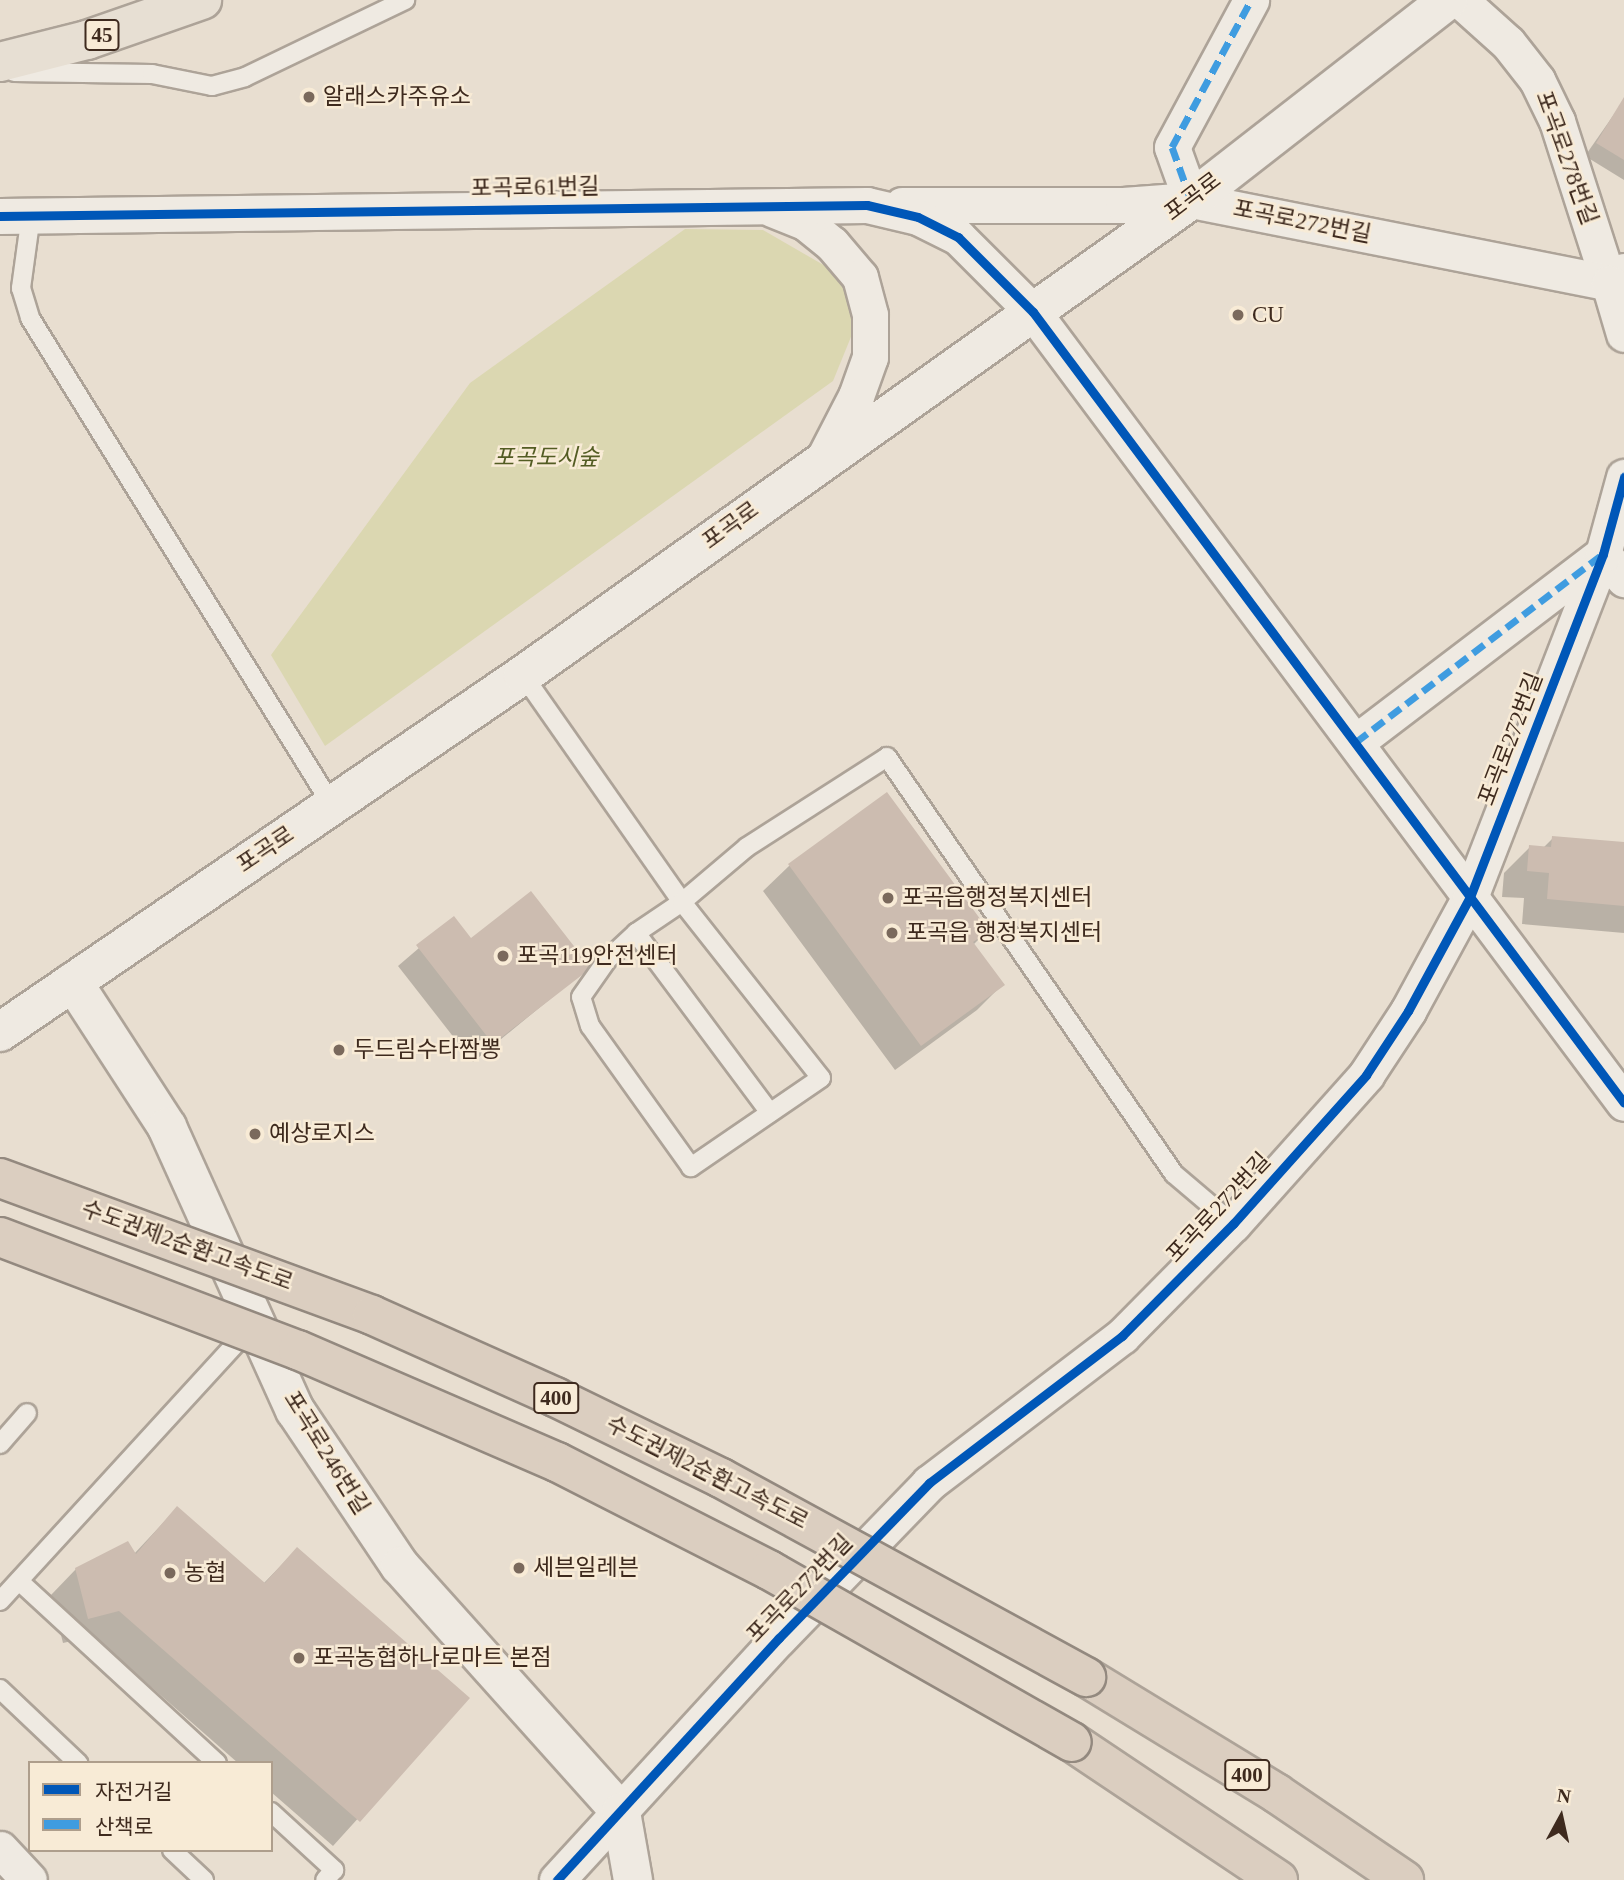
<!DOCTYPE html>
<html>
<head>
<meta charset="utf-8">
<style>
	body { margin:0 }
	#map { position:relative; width:1624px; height:1880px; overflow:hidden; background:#e8ded0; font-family:"Times New Roman","Noto Sans KR",serif }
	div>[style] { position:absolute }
	.green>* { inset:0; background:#dbd7b1 }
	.shadow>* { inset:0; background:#0003 }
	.building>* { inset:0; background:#ccbcb0 }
	.roads { filter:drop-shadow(2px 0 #ada398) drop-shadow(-2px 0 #ada398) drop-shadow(0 2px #ada398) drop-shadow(0 -2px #ada398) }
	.lane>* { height:18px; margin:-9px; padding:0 9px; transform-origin:9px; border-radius:9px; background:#efeae2 }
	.street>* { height:35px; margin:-17.5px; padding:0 17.5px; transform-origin:17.5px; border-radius:17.5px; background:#efeae2 }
	.secondary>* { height:38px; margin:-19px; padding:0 19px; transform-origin:19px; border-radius:19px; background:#efeae2 }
	.primary>* { height:38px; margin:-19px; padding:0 19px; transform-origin:19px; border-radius:19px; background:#e7dfd3 }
	.highway>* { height:38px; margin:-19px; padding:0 19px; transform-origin:19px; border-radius:19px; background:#dbcec0 }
	.bridges { filter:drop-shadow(2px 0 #93897f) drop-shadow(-2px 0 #93897f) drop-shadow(0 2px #93897f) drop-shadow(0 -2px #93897f) }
	.highway-bridge>* { height:38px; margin:-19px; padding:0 19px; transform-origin:19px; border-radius:19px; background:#dbcec0 }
	.quiet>* { height:7px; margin-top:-3.5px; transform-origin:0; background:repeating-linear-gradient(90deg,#3f9ce0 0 14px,transparent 0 21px) }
	.cycleway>* { height:9px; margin:-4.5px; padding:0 4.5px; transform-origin:4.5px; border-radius:4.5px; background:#0057b8 }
	.dots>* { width:19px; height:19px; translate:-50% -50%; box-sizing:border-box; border:4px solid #f8ebd6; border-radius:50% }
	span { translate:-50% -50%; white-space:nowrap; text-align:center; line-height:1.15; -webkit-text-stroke:5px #f8ebd6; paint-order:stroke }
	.shield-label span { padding:2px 5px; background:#f8ebd6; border:2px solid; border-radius:5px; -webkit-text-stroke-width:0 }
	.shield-label { font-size:21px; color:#3e2a1e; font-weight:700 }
	.poi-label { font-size:23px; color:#3e2a1e }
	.left { translate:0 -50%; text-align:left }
	.street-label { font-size:23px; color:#3e2a1e }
	.park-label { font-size:23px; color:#535c23; font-style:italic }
	.legend { position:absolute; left:28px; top:1761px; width:245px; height:91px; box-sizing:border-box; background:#f8ebd6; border:2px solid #ae9e8c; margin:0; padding:9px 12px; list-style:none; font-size:21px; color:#3e2a1e }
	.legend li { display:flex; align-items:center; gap:14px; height:35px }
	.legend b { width:35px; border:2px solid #ae9e8c }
	.north { position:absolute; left:1526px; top:1782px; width:70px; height:70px; -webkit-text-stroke:5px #f8ebd6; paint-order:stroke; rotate:8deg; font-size:19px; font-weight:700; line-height:28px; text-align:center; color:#3e2a1e }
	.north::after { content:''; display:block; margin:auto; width:24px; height:32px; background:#3e2a1e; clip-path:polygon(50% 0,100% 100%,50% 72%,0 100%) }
</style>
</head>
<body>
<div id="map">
	<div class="green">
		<div style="clip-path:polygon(685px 229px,763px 230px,827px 267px,847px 291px,853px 332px,833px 381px,325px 746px,271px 655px,470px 383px)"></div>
	</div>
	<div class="shadow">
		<div style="clip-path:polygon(1624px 100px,1624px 180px,1585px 156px)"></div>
		<div style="clip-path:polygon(886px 795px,987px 931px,973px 945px,1003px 984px,977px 1010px,895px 1070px,763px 891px,789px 866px)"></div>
		<div style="clip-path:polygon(1553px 838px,1624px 844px,1624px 933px,1522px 924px,1524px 898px,1502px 897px,1504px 873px,1530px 847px,1543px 848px)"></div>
		<div style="clip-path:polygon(454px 918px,470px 940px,588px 968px,473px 1062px,398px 966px)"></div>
		<div style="clip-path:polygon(177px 1508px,263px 1584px,297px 1549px,467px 1698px,333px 1846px,271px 1792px,271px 1763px,238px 1763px,93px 1636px,63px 1643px,51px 1595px,76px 1569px,134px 1554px)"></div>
	</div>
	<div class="building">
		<div style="clip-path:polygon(1624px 97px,1624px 160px,1596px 143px)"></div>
		<div style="clip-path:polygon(887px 792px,989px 931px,973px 942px,1005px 985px,921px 1046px,788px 864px)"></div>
		<div style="clip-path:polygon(1552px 836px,1624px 842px,1624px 906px,1547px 899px,1549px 873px,1527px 871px,1529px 845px,1551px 847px)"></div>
		<div style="clip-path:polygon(531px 891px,591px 968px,493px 1044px,416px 945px,454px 916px,471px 938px)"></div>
		<div style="clip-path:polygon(177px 1506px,265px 1583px,297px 1547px,470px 1698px,360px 1822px,119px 1611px,88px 1619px,75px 1568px,128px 1541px,136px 1554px)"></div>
	</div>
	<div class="roads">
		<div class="lane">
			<div style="left:14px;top:72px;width:138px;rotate:0.8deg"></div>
			<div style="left:152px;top:74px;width:61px;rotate:11.3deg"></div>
			<div style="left:212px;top:86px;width:34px;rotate:-15deg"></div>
			<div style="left:245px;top:77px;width:178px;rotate:-25.7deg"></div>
			<div style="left:31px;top:215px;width:74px;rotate:97.8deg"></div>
			<div style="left:21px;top:288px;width:31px;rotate:73deg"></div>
			<div style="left:30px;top:318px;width:573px;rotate:58.2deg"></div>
			<div style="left:523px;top:675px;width:277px;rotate:55deg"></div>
			<div style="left:682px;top:902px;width:224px;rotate:51.7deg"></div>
			<div style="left:821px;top:1078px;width:158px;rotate:145.6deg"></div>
			<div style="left:691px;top:1167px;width:173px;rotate:-125.6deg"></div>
			<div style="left:590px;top:1026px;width:30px;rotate:-107deg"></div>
			<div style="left:581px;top:997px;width:45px;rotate:-54.9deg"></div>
			<div style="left:607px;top:960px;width:40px;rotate:-43deg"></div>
			<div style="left:636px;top:933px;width:55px;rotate:-34deg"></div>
			<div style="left:682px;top:902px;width:85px;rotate:-40.2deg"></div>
			<div style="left:747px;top:847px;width:166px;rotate:-32.7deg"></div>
			<div style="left:887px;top:757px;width:506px;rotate:55.46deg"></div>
			<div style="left:1174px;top:1174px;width:77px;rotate:40.3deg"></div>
			<div style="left:636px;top:933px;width:224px;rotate:53.3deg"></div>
			<div style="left:0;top:1444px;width:41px;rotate:-48.9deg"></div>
			<div style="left:19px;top:1581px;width:269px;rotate:42.6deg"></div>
			<div style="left:0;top:1601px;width:367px;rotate:-47.5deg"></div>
			<div style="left:0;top:1689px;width:108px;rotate:43.5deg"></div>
			<div style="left:271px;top:1812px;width:86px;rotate:42.6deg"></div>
			<div style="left:334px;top:1870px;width:13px;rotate:132deg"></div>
			<div style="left:172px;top:1850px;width:44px;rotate:43.2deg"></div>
		</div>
		<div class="street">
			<div style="left:1460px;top:0;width:64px;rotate:41.9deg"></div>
			<div style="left:1508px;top:43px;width:47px;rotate:51.9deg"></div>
			<div style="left:1537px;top:80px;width:46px;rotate:64deg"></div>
			<div style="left:1557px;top:121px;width:170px;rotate:72.2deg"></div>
			<div style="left:1609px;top:283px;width:19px;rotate:-39deg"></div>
			<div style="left:1191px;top:200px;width:56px;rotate:-109.7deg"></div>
			<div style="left:1172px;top:147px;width:167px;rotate:-61.7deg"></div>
			<div style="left:902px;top:205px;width:221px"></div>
			<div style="left:1123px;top:205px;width:68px;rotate:-4.2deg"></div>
			<div style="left:1191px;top:200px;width:426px;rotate:11.2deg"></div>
			<div style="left:1609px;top:283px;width:53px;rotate:73.6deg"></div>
			<div style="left:772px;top:209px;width:37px;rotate:22deg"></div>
			<div style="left:806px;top:223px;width:33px;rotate:39deg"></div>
			<div style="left:832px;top:244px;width:43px;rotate:49.7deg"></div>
			<div style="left:860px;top:277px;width:39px;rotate:75deg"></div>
			<div style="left:870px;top:315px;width:42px;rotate:90deg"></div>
			<div style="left:870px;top:357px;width:41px;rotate:109.7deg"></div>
			<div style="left:856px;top:396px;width:72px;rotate:117.3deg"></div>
			<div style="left:0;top:216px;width:867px;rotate:-0.73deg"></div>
			<div style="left:867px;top:205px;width:52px;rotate:13.2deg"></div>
			<div style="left:918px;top:217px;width:45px;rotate:26.6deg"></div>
			<div style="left:958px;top:237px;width:106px;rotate:45deg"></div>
			<div style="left:1033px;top:312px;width:987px;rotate:53.23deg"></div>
			<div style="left:1356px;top:742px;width:310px;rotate:-37.3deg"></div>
			<div style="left:1603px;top:554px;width:33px;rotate:50deg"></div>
			<div style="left:0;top:1849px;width:42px;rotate:46.9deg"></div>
			<div style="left:557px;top:1880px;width:328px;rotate:-47.5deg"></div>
			<div style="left:779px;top:1638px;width:216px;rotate:-45.9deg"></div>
			<div style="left:929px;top:1483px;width:243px;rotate:-37.3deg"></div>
			<div style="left:1122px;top:1336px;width:158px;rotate:-45.3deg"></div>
			<div style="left:1233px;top:1224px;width:200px;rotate:-48.2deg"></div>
			<div style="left:1366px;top:1075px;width:77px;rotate:-56.7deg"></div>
			<div style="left:1408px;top:1011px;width:130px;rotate:-61.5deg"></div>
			<div style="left:1470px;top:897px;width:368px;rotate:-68.8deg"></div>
			<div style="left:1603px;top:554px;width:80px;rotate:-74.7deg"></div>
		</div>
		<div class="secondary">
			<div style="left:73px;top:982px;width:173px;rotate:57deg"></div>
			<div style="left:167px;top:1127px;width:311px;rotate:65.7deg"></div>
			<div style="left:295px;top:1410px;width:188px;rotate:56.1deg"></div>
			<div style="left:400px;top:1566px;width:331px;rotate:48.1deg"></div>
			<div style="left:621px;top:1812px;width:69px;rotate:80deg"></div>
			<div style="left:0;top:1032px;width:633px;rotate:-34.32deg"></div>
			<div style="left:523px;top:675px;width:820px;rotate:-35.42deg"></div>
			<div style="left:1191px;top:200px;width:326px;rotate:-37.9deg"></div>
		</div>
		<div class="primary">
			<div style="left:0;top:62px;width:90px;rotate:-14.2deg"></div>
			<div style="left:87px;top:40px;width:122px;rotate:-19.2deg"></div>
		</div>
		<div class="highway">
			<div style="left:1086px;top:1677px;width:223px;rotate:31.4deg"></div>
			<div style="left:1276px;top:1793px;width:155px;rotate:34.2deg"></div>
			<div style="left:1072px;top:1742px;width:248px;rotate:33.8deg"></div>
		</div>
	</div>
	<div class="bridges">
		<div class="highway-bridge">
			<div style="left:0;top:1178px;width:396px;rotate:20.2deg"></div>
			<div style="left:372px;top:1315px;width:201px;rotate:24.1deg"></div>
			<div style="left:555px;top:1397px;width:185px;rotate:26deg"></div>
			<div style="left:721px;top:1478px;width:416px;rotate:28.6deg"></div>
			<div style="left:0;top:1237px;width:319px;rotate:20.8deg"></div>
			<div style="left:298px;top:1350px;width:282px;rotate:23.4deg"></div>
			<div style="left:557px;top:1462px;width:238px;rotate:27deg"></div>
			<div style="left:769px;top:1570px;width:348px;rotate:29.6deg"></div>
		</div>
	</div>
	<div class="quiet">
		<div style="left:1191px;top:200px;width:56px;rotate:-109.7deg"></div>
		<div style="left:1172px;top:147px;width:167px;rotate:-61.7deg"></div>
		<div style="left:1356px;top:742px;width:307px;rotate:-37.3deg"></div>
	</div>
	<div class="cycleway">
		<div style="left:0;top:216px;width:867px;rotate:-0.73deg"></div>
		<div style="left:867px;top:205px;width:52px;rotate:13.2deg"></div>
		<div style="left:918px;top:217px;width:45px;rotate:26.6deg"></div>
		<div style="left:958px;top:237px;width:106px;rotate:45deg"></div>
		<div style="left:1033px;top:312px;width:987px;rotate:53.23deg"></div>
		<div style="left:557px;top:1880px;width:328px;rotate:-47.5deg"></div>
		<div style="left:779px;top:1638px;width:216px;rotate:-45.9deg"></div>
		<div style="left:929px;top:1483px;width:243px;rotate:-37.3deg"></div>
		<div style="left:1122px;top:1336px;width:158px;rotate:-45.3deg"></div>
		<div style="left:1233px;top:1224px;width:200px;rotate:-48.2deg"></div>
		<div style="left:1366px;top:1075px;width:77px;rotate:-56.7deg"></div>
		<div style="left:1408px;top:1011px;width:130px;rotate:-61.5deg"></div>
		<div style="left:1470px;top:897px;width:368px;rotate:-68.8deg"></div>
		<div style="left:1603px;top:554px;width:80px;rotate:-74.7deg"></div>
	</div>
	<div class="dots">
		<div style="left:309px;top:97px;background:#7a695c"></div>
		<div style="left:1238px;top:315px;background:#7a695c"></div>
		<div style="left:888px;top:898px;background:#7a695c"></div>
		<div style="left:892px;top:933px;background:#7a695c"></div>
		<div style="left:503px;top:956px;background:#7a695c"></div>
		<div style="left:339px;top:1050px;background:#7a695c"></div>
		<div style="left:255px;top:1134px;background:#7a695c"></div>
		<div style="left:519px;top:1568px;background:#7a695c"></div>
		<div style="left:170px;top:1573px;background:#7a695c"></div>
		<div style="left:299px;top:1658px;background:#7a695c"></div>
	</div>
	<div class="shield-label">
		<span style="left:102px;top:35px">45</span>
		<span style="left:556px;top:1398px">400</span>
		<span style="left:1247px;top:1775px">400</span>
	</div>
	<div class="poi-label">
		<span class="left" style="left:323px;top:97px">알래스카주유소</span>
		<span class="left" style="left:1252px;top:315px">CU</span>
		<span class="left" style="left:902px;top:898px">포곡읍행정복지센터</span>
		<span class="left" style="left:906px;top:933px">포곡읍 행정복지센터</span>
		<span class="left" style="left:517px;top:956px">포곡119안전센터</span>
		<span class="left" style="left:353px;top:1050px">두드림수타짬뽕</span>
		<span class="left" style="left:269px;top:1134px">예상로지스</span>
		<span class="left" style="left:533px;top:1568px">세븐일레븐</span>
		<span class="left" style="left:184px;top:1573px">농협</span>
		<span class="left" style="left:313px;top:1658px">포곡농협하나로마트 본점</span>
	</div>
	<div class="street-label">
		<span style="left:1566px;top:158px;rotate:70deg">포곡로278번길</span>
		<span style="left:535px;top:188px;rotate:-1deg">포곡로61번길</span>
		<span style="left:1193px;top:197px;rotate:-37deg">포곡로</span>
		<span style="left:1302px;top:222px;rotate:11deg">포곡로272번길</span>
		<span style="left:731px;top:526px;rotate:-36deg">포곡로</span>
		<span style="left:1511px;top:739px;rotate:-69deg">포곡로272번길</span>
		<span style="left:266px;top:850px;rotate:-34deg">포곡로</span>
		<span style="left:1219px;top:1208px;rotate:-47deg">포곡로272번길</span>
		<span style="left:187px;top:1246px;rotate:20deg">수도권제2순환고속도로</span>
		<span style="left:326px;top:1453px;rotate:58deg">포곡로246번길</span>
		<span style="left:707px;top:1473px;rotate:27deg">수도권제2순환고속도로</span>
		<span style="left:800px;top:1589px;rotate:-46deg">포곡로272번길</span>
	</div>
	<div class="park-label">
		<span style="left:546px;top:458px">포곡도시숲</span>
	</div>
	<ul class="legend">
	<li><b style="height:9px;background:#0057b8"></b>자전거길</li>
	<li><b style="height:9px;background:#3f9ce0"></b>산책로</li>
	</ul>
	<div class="north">N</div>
</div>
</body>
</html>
